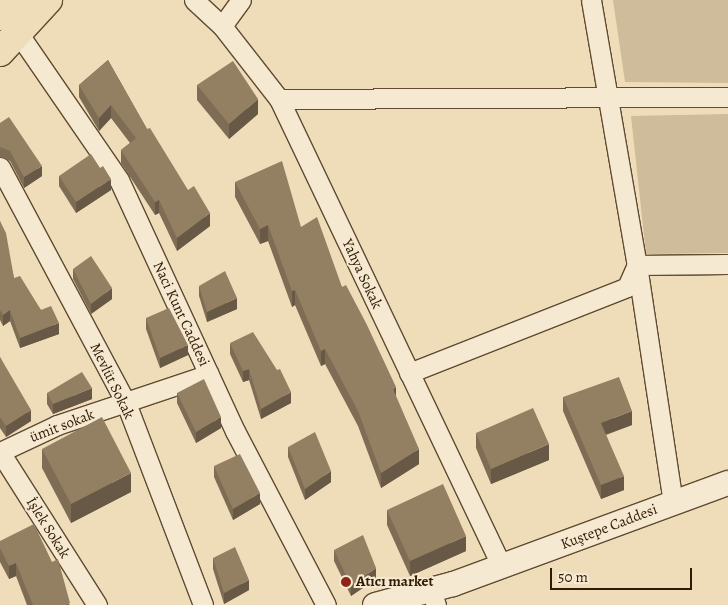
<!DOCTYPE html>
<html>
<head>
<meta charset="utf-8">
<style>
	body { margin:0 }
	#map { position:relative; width:728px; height:605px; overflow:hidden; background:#efddba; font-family:Alegreya,serif }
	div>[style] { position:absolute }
	.green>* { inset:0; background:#cfbc9b }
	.roads { filter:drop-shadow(1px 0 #604b31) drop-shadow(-1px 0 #604b31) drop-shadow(0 1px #604b31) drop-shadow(0 -1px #604b31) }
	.minor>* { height:19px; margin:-9.5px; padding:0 9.5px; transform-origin:9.5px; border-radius:9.5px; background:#f5e9d2 }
	.tertiary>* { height:24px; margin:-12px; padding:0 12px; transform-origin:12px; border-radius:12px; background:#f5e9d2 }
	.primary>* { height:28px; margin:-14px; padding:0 14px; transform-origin:14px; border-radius:14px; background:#efddba }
	.wall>* { inset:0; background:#7e6d54 }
	.shaded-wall>* { inset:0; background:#675945 }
	.building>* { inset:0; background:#937f62 }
	.dots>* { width:14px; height:14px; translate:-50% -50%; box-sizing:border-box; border:2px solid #f5e9d2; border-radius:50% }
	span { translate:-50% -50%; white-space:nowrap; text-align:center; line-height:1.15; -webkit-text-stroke:4px #f5e9d2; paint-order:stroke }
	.street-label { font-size:15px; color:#301a03 }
	.poi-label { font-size:15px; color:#301a03; font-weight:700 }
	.left { translate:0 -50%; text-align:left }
	.scale { position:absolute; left:550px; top:568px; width:142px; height:22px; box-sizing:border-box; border:2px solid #301a03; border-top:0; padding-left:6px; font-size:15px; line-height:18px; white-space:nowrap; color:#301a03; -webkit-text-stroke:4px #f5e9d2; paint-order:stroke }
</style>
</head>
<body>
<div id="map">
	<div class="green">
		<div style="clip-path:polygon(613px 0,728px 0,728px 83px,625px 82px)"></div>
		<div style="clip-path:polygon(728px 114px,728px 253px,646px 254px,631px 116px)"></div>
	</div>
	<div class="roads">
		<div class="minor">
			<div style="left:194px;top:0;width:38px;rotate:43deg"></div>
			<div style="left:222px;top:26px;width:93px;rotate:52deg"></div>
			<div style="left:279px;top:99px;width:518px;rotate:64.52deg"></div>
			<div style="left:591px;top:0;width:269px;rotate:80.2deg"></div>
			<div style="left:637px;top:265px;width:240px;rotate:81.4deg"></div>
			<div style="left:222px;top:26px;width:32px;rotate:-54deg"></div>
			<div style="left:18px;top:33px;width:178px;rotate:55.5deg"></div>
			<div style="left:119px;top:180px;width:277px;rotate:65.2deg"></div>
			<div style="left:235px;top:431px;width:196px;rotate:62.4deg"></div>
			<div style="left:279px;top:99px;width:449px;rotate:-0.3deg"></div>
			<div style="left:0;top:167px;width:268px;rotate:61.9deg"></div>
			<div style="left:126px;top:403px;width:216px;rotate:69.1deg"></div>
			<div style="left:409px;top:373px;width:234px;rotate:-21.5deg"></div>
			<div style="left:627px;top:287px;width:24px;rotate:-66deg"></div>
			<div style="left:637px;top:265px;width:91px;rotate:-0.6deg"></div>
			<div style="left:0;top:452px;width:63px;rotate:-25.3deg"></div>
			<div style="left:57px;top:425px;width:160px;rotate:-18.5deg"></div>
			<div style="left:0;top:452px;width:181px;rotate:57.6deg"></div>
			<div style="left:431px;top:589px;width:17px;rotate:73deg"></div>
		</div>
		<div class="tertiary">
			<div style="left:375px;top:605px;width:81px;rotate:-15.1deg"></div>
			<div style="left:453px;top:584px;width:293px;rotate:-20.2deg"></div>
		</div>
		<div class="primary">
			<div style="left:0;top:16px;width:22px;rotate:-47deg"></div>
			<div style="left:0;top:52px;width:71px;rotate:-47.3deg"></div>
		</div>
	</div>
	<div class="wall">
		<div style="clip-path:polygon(108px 60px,147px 129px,210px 226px,177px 251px,159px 213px,155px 215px,121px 163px,121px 150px,130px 143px,111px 118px,99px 131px,79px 97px,79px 85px)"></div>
		<div style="clip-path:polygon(197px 85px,258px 114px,229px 139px,197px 100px)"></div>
		<div style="clip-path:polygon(0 123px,42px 176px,24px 188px,10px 161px,0 157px)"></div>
		<div style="clip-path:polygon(59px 176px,111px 190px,76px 213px,59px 186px)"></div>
		<div style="clip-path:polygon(235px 182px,301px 227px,342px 287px,396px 397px,419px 464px,381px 488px,358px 426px,325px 364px,321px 366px,295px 305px,292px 307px,268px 241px,260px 244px,235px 197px)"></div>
		<div style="clip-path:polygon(0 221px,14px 278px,41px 310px,59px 334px,20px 348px,10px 321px,3px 326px,0 320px)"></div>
		<div style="clip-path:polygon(73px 269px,112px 299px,91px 314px,73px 279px)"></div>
		<div style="clip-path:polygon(199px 286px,237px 309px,207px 322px,199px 296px)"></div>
		<div style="clip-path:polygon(146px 318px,188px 355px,160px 368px,146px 329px)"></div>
		<div style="clip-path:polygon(230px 343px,291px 403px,261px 419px,249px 380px,243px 382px,230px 354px)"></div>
		<div style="clip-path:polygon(0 357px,31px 421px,6px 437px,0 428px)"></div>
		<div style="clip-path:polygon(47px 393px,92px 399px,53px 414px,47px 404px)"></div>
		<div style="clip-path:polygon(177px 393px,221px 428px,196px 443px,177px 403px)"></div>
		<div style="clip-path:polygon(563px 397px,632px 425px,606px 435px,624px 490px,601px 499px,563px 411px)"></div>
		<div style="clip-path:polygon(476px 433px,549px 460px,491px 484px,476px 448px)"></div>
		<div style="clip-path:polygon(288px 447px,331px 482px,305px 500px,288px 457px)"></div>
		<div style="clip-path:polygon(42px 449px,131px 492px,71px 523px,42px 468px)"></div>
		<div style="clip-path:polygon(214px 466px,260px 504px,233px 520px,214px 477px)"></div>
		<div style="clip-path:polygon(387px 510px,466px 551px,410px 576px,387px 525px)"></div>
		<div style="clip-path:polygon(0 541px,70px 605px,27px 605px,16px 576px,9px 579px,0 562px)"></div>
		<div style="clip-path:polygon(334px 550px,376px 579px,351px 596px,334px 561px)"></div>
		<div style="clip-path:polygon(213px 558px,249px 590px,224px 604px,213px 569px)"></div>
	</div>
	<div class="shaded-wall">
		<div style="clip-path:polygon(258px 99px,258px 114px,229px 139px,229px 124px)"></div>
		<div style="clip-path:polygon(111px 105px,111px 118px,99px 131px,99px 118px)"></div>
		<div style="clip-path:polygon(42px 166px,42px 176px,24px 188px,24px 177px)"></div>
		<div style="clip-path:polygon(111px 179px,111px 190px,76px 213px,76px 202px)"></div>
		<div style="clip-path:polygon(159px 200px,159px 213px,155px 215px,155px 202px)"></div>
		<div style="clip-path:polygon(210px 213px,210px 226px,177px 251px,177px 238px)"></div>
		<div style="clip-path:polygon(268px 225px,268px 241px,260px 244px,260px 229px)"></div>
		<div style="clip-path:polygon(112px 288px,112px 299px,91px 314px,91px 304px)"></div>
		<div style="clip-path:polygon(295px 290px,295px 305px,292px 307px,292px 291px)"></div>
		<div style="clip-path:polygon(237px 298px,237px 309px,207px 322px,207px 312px)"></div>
		<div style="clip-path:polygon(10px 310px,10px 321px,3px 326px,3px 315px)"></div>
		<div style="clip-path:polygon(59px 323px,59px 334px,20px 348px,20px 338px)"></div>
		<div style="clip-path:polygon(188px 345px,188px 355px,160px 368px,160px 358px)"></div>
		<div style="clip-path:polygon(325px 349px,325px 364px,321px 366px,321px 351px)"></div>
		<div style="clip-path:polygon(249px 369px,249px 380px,243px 382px,243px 371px)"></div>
		<div style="clip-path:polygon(396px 387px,396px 402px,393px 389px)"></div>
		<div style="clip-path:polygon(92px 388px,92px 399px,53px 414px,53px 404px)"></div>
		<div style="clip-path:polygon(291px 392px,291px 403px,261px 419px,261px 409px)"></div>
		<div style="clip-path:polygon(31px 410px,31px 421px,6px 437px,6px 426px)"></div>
		<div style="clip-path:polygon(632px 411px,632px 425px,601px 436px,601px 423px)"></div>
		<div style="clip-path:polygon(221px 417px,221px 428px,196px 443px,196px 432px)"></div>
		<div style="clip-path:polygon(549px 444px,549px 460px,491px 484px,491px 469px)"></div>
		<div style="clip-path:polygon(419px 449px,419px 464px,381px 488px,381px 473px)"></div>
		<div style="clip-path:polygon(331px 471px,331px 482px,305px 500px,305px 489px)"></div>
		<div style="clip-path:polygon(131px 473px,131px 492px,71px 523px,71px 504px)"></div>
		<div style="clip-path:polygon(624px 476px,624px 490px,601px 499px,601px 485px)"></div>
		<div style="clip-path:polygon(260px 493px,260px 504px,233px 520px,233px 509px)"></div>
		<div style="clip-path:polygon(466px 536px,466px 551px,410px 576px,410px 561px)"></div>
		<div style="clip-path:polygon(16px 563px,16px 576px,9px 579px,9px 566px)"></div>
		<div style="clip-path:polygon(376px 568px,376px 579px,351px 596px,351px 586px)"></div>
		<div style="clip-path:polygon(249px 580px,249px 590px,224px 604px,224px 593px)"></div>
	</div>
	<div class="building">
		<div style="clip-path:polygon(108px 60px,147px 129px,150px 128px,188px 190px,194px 186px,210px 213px,177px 238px,159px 200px,155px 202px,121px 150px,136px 138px,111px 105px,99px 118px,79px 85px)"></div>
		<div style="clip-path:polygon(233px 61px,258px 99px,229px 124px,197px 85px)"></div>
		<div style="clip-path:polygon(9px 117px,42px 166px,24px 177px,10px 151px,0 147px,0 123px)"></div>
		<div style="clip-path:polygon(91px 154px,100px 168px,103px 166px,111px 179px,76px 202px,59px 176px)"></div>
		<div style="clip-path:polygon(282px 161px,301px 227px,317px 217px,342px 287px,346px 285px,367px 325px,396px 387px,393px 389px,419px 449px,381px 473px,358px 411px,325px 349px,321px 351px,295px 290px,292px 291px,268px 225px,260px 229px,235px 182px)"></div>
		<div style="clip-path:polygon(0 221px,6px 233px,14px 278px,20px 276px,41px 310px,51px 306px,59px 323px,20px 338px,10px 310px,3px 315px,0 310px)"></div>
		<div style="clip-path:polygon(91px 256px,112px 288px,91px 304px,73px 269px)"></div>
		<div style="clip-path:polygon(225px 271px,237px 298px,207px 312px,199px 286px)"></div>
		<div style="clip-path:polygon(169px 308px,188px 345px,160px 358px,146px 318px)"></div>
		<div style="clip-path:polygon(253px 332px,277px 370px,280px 369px,291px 392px,261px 409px,249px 369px,243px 371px,230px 343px)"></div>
		<div style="clip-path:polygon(0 357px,31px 410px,6px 426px,0 417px)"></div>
		<div style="clip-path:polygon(82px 372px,92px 388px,53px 404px,47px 393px)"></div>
		<div style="clip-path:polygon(619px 377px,632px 411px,601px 423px,624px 476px,601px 485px,563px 397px)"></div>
		<div style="clip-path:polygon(204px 379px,221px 417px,196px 432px,177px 393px)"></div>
		<div style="clip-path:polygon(533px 408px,549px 444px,491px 469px,476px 433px)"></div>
		<div style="clip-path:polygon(102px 417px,131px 473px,71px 504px,42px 449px)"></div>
		<div style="clip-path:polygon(315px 432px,331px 471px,305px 489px,288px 447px)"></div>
		<div style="clip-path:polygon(240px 454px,260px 493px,233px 509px,214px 466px)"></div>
		<div style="clip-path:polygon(443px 484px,466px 536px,410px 561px,387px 510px)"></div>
		<div style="clip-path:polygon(34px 524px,52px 562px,58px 559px,70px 603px,66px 605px,33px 605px,16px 563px,9px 566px,0 548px,0 541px)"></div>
		<div style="clip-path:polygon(363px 535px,376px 568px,351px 586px,334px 550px)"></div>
		<div style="clip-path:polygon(235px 547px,249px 580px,224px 593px,213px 558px)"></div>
	</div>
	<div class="dots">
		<div style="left:346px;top:582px;background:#8f2418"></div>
	</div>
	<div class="street-label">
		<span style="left:362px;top:274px;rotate:65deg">Yahya Sokak</span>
		<span style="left:181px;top:314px;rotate:65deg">Naci Kunt Caddesi</span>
		<span style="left:112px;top:381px;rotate:64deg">Mevlüt Sokak</span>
		<span style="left:62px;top:426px;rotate:-21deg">ümit sokak</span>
		<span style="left:609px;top:527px;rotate:-21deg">Kuştepe Caddesi</span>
		<span style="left:48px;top:528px;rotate:58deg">İşlek Sokak</span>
	</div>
	<div class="poi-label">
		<span class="left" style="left:356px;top:582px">Atıcı market</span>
	</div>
	<div class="scale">50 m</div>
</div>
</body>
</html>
